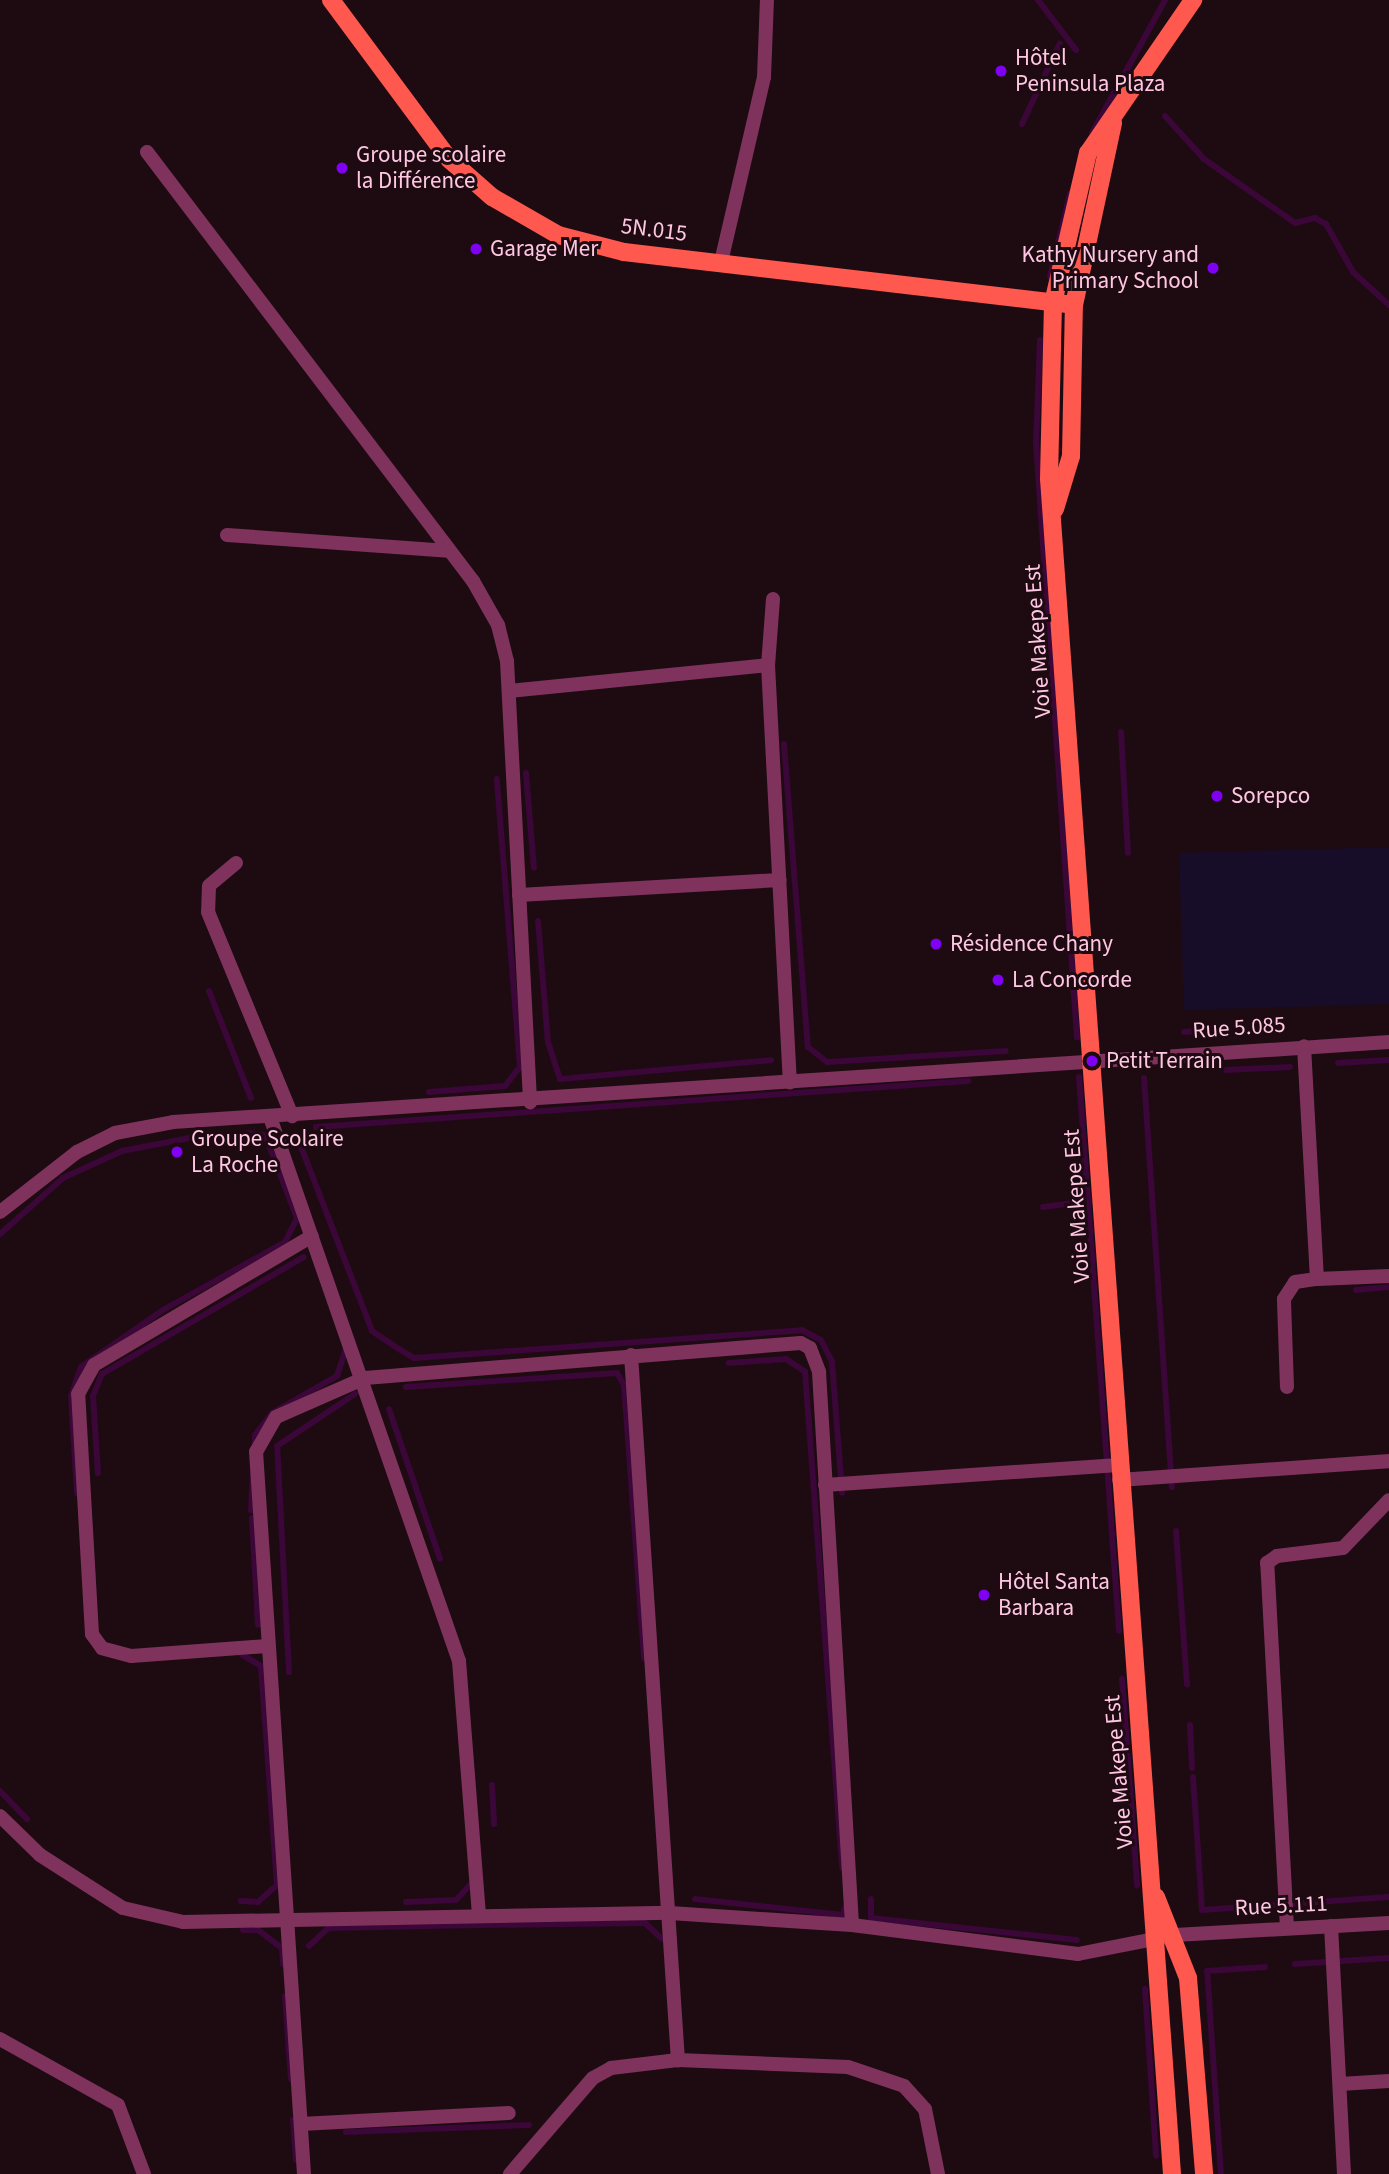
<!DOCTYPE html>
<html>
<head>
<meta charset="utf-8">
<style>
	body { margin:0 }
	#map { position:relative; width:1389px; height:2174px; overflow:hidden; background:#1e0b12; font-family:"Source Sans 3",sans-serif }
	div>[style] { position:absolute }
	.green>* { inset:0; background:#180d28 }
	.stream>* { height:6px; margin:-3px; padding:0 3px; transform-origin:3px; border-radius:3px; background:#3b0638 }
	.street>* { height:14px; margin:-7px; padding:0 7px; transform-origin:7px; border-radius:7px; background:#7f335c }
	.primary>* { height:18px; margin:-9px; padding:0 9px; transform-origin:9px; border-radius:9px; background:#ff584e }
	.dots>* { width:19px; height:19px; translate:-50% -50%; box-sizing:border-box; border:4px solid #1e0b12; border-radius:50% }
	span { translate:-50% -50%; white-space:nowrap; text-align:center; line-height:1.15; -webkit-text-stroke:6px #1e0b12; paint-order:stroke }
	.poi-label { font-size:23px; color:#ffc7e1 }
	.left { translate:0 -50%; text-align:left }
	.right { translate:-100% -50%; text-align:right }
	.street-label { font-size:23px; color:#ffc7e1 }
</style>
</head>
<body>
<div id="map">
	<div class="green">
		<div style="clip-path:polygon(1389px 847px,1389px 1004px,1184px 1010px,1179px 853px)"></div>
	</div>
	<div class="stream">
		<div style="left:1038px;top:0;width:63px;rotate:52.8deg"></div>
		<div style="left:1165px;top:116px;width:58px;rotate:47.8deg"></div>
		<div style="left:1204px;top:159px;width:111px;rotate:35.1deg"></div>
		<div style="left:1295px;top:223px;width:21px;rotate:-14deg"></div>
		<div style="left:1315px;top:218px;width:13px;rotate:29deg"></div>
		<div style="left:1326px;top:224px;width:55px;rotate:60.6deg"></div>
		<div style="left:1353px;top:272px;width:49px;rotate:42.5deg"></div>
		<div style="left:1022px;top:124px;width:89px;rotate:-64.9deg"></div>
		<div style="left:1092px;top:133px;width:152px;rotate:-61.2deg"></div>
		<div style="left:1050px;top:277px;width:86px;rotate:-76.6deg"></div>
		<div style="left:1040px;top:340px;width:103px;rotate:92.2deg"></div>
		<div style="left:1036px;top:443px;width:596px;rotate:86.06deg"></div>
		<div style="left:1121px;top:732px;width:121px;rotate:86.7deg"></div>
		<div style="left:784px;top:744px;width:304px;rotate:85.5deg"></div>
		<div style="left:808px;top:1047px;width:24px;rotate:38deg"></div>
		<div style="left:827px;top:1062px;width:179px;rotate:-3.5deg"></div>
		<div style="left:526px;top:773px;width:95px;rotate:85.2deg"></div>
		<div style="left:538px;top:921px;width:121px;rotate:85.3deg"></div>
		<div style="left:548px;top:1042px;width:39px;rotate:72deg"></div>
		<div style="left:560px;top:1079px;width:212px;rotate:-5.1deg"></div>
		<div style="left:209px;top:991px;width:115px;rotate:68.6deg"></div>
		<div style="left:1184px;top:1032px;width:39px;rotate:-4deg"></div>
		<div style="left:1338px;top:1063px;width:51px;rotate:-3.4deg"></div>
		<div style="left:1226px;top:1070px;width:64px;rotate:-2.7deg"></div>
		<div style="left:1079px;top:1077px;width:555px;rotate:85.87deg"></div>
		<div style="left:1144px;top:1078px;width:410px;rotate:86.1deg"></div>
		<div style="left:429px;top:1092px;width:76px;rotate:-4.5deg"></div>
		<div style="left:505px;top:1086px;width:24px;rotate:-52deg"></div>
		<div style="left:520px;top:1067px;width:289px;rotate:-94.6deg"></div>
		<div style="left:316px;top:1127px;width:654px;rotate:-4.04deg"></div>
		<div style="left:300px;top:1144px;width:200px;rotate:68.9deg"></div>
		<div style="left:372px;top:1331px;width:27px;rotate:34deg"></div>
		<div style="left:394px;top:1346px;width:23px;rotate:31deg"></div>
		<div style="left:414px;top:1358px;width:389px;rotate:-4.1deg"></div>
		<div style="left:802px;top:1330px;width:21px;rotate:28deg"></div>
		<div style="left:821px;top:1340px;width:25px;rotate:63deg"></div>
		<div style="left:832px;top:1362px;width:131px;rotate:85.6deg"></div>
		<div style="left:1043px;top:1207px;width:46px;rotate:-7.4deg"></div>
		<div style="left:0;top:1234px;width:84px;rotate:-41.6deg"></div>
		<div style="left:63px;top:1178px;width:65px;rotate:-24.6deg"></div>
		<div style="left:122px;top:1151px;width:74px;rotate:-10.9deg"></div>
		<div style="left:1356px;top:1290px;width:33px;rotate:-5deg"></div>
		<div style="left:729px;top:1363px;width:57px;rotate:-4deg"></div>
		<div style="left:786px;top:1359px;width:23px;rotate:34deg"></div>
		<div style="left:805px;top:1372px;width:497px;rotate:85.7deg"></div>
		<div style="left:406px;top:1387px;width:211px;rotate:-3.8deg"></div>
		<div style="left:617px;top:1373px;width:14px;rotate:60deg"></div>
		<div style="left:624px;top:1385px;width:274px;rotate:85.8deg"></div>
		<div style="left:389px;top:1409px;width:158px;rotate:71.2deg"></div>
		<div style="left:98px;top:1473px;width:77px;rotate:-93.7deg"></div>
		<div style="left:93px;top:1396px;width:24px;rotate:-68deg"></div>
		<div style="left:102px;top:1374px;width:233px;rotate:-30.1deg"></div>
		<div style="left:77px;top:1493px;width:97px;rotate:-93.5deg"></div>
		<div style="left:71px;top:1396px;width:31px;rotate:-71deg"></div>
		<div style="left:81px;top:1367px;width:100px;rotate:-34.8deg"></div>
		<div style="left:163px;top:1310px;width:140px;rotate:-29.1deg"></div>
		<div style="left:285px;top:1242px;width:27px;rotate:-63deg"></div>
		<div style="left:297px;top:1218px;width:89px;rotate:-111.1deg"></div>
		<div style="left:265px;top:1135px;width:17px;rotate:-173deg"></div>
		<div style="left:251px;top:1510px;width:75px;rotate:-86.9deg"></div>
		<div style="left:255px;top:1435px;width:28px;rotate:-52deg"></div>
		<div style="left:272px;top:1413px;width:75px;rotate:-29.6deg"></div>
		<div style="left:337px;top:1376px;width:28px;rotate:-72deg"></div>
		<div style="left:252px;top:1518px;width:107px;rotate:86.8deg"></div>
		<div style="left:1176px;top:1531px;width:154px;rotate:85.9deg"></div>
		<div style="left:289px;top:1672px;width:226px;rotate:-93deg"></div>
		<div style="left:277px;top:1446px;width:94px;rotate:-33.7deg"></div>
		<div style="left:1122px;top:1679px;width:207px;rotate:85.8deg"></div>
		<div style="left:1190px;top:1725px;width:43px;rotate:87.3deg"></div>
		<div style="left:1193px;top:1777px;width:133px;rotate:86.1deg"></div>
		<div style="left:1202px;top:1910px;width:187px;rotate:-4deg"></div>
		<div style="left:492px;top:1785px;width:39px;rotate:87deg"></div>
		<div style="left:0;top:1791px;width:39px;rotate:46deg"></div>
		<div style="left:695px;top:1899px;width:149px;rotate:6.2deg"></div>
		<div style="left:843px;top:1915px;width:8px;rotate:-76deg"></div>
		<div style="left:871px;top:1899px;width:19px;rotate:90deg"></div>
		<div style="left:871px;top:1918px;width:207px;rotate:6.1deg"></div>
		<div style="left:241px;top:1901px;width:17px;rotate:3deg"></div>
		<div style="left:258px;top:1902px;width:25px;rotate:-42deg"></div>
		<div style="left:277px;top:1885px;width:220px;rotate:-94.2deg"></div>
		<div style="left:261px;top:1666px;width:23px;rotate:-149deg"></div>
		<div style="left:406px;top:1902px;width:50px;rotate:-2.3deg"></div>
		<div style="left:456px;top:1900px;width:25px;rotate:-47deg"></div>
		<div style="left:243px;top:1930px;width:15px"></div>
		<div style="left:258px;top:1930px;width:30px;rotate:37deg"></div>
		<div style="left:282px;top:1948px;width:16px;rotate:86deg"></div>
		<div style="left:309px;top:1946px;width:26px;rotate:-43deg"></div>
		<div style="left:328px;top:1928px;width:151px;rotate:-1.1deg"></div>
		<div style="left:479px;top:1925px;width:166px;rotate:-0.7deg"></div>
		<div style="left:645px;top:1923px;width:23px;rotate:43deg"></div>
		<div style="left:1295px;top:1964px;width:94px;rotate:-3.7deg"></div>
		<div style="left:1145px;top:1989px;width:167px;rotate:86.2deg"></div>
		<div style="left:285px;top:1996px;width:83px;rotate:85.9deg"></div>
		<div style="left:293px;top:2120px;width:40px;rotate:85.7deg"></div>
		<div style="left:346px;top:2132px;width:183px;rotate:-2.2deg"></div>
		<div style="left:1221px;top:2174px;width:203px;rotate:-93.9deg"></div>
		<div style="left:1207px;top:1971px;width:58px;rotate:-3.9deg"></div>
	</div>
	<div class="street">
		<div style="left:147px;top:152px;width:539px;rotate:52.77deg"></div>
		<div style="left:473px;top:581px;width:51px;rotate:60.4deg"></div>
		<div style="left:498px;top:625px;width:37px;rotate:76deg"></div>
		<div style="left:507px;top:661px;width:442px;rotate:87deg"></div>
		<div style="left:721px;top:262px;width:190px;rotate:-76.9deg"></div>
		<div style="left:764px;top:77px;width:77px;rotate:-87.8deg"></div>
		<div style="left:227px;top:535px;width:222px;rotate:4.1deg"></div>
		<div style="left:773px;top:599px;width:66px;rotate:94.3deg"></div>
		<div style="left:768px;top:665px;width:418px;rotate:87deg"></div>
		<div style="left:509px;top:691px;width:260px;rotate:-5.7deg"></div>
		<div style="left:236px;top:863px;width:35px;rotate:140deg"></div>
		<div style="left:209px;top:886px;width:26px;rotate:92deg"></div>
		<div style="left:208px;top:912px;width:221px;rotate:67.6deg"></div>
		<div style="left:519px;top:895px;width:261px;rotate:-3.3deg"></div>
		<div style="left:270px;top:1117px;width:576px;rotate:70.84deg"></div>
		<div style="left:459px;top:1661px;width:255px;rotate:85.5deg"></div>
		<div style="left:0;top:1212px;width:98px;rotate:-37.9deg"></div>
		<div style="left:77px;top:1152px;width:42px;rotate:-26.6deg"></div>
		<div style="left:115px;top:1133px;width:59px;rotate:-10.7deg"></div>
		<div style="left:173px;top:1122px;width:1219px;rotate:-3.76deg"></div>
		<div style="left:1317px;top:1279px;width:72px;rotate:-2.4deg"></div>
		<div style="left:631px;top:1355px;width:707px;rotate:86.19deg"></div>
		<div style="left:1287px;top:1387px;width:88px;rotate:-92deg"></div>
		<div style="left:1284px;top:1299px;width:20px;rotate:-57deg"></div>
		<div style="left:1295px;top:1282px;width:22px;rotate:-8deg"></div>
		<div style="left:1317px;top:1279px;width:233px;rotate:-93.2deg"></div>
		<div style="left:1119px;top:1480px;width:271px;rotate:-4deg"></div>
		<div style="left:825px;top:1485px;width:294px;rotate:-3.9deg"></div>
		<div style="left:267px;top:1646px;width:136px;rotate:175.8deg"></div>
		<div style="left:131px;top:1656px;width:30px;rotate:-165deg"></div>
		<div style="left:102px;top:1648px;width:17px;rotate:-126deg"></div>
		<div style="left:92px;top:1634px;width:240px;rotate:-93.3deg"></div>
		<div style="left:78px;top:1394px;width:33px;rotate:-61deg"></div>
		<div style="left:94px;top:1365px;width:253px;rotate:-30.6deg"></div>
		<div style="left:0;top:1816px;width:56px;rotate:44.3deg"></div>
		<div style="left:40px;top:1855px;width:98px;rotate:32.6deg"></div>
		<div style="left:123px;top:1908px;width:62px;rotate:13.1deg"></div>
		<div style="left:183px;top:1922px;width:487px;rotate:-1.1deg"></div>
		<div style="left:670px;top:1913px;width:182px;rotate:3.8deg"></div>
		<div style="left:852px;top:1925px;width:228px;rotate:7.3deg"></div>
		<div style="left:1078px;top:1954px;width:99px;rotate:-11.1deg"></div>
		<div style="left:1175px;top:1935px;width:214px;rotate:-3.2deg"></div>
		<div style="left:1331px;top:1926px;width:248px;rotate:87deg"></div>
		<div style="left:1287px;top:1928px;width:366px;rotate:-93.1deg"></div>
		<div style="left:1267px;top:1563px;width:12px;rotate:-35deg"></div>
		<div style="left:1277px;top:1556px;width:66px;rotate:-6.9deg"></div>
		<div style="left:1343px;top:1548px;width:66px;rotate:-46.2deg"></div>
		<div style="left:0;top:2039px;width:135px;rotate:29.2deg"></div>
		<div style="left:118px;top:2105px;width:74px;rotate:69.4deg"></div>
		<div style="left:1340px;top:2084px;width:49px;rotate:-3.5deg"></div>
		<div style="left:301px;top:2124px;width:208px;rotate:-3deg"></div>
		<div style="left:304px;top:2174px;width:724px;rotate:-93.8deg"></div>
		<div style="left:256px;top:1452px;width:40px;rotate:-60.3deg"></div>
		<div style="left:276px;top:1417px;width:97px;rotate:-23.7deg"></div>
		<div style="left:365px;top:1378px;width:437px;rotate:-4.6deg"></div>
		<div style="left:801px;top:1343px;width:10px;rotate:29deg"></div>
		<div style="left:810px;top:1348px;width:26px;rotate:69deg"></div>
		<div style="left:819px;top:1372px;width:554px;rotate:86.58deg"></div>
		<div style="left:510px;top:2174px;width:127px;rotate:-49.2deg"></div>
		<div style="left:593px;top:2078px;width:21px;rotate:-29deg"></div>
		<div style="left:611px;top:2068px;width:67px;rotate:-6.8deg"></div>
		<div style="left:678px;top:2060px;width:170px;rotate:2.4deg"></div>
		<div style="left:848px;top:2067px;width:59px;rotate:18.7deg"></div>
		<div style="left:904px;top:2086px;width:31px;rotate:48deg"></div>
		<div style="left:925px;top:2109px;width:66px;rotate:78.7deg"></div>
	</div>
	<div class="primary">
		<div style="left:331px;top:0;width:199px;rotate:53.4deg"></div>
		<div style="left:450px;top:160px;width:56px;rotate:41.4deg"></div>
		<div style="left:492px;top:197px;width:76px;rotate:29.9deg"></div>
		<div style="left:558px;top:235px;width:68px;rotate:14.4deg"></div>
		<div style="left:624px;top:252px;width:453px;rotate:6.7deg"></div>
		<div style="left:1055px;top:509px;width:55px;rotate:-73.2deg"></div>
		<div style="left:1071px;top:456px;width:151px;rotate:-88.9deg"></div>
		<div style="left:1074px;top:305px;width:186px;rotate:-77.9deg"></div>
		<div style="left:1156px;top:1897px;width:87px;rotate:68.4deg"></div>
		<div style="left:1188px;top:1978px;width:197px;rotate:85.3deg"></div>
		<div style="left:1172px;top:2174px;width:1699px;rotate:-94.15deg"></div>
		<div style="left:1049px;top:479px;width:176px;rotate:-88.7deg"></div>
		<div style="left:1053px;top:303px;width:154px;rotate:-76.9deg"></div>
		<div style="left:1088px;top:153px;width:186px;rotate:-55.5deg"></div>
	</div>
	<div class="dots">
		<div style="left:1001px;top:71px;background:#8000f2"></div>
		<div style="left:342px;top:168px;background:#8000f2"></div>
		<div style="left:476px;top:249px;background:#8000f2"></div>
		<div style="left:1213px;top:268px;background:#8000f2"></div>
		<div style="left:1217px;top:796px;background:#8000f2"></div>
		<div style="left:936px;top:944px;background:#8000f2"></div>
		<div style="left:998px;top:980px;background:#8000f2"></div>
		<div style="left:1092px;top:1061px;background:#8000f2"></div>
		<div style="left:177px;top:1152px;background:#8000f2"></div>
		<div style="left:984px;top:1595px;background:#8000f2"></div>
	</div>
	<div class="poi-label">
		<span class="left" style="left:1015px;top:71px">Hôtel<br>Peninsula Plaza</span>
		<span class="left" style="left:356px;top:168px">Groupe scolaire<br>la Différence</span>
		<span class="left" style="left:490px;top:249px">Garage Mer</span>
		<span class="right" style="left:1199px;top:268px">Kathy Nursery and<br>Primary School</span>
		<span class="left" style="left:1231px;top:796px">Sorepco</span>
		<span class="left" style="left:950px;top:944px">Résidence Chany</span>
		<span class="left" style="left:1012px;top:980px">La Concorde</span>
		<span class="left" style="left:1106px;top:1061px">Petit Terrain</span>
		<span class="left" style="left:191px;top:1152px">Groupe Scolaire<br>La Roche</span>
		<span class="left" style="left:998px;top:1595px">Hôtel Santa<br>Barbara</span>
	</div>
	<div class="street-label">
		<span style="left:654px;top:230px;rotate:7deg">5N.015</span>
		<span style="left:1038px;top:641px;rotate:-94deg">Voie Makepe Est</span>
		<span style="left:1239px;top:1028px;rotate:-4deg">Rue 5.085</span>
		<span style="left:1077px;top:1206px;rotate:-94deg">Voie Makepe Est</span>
		<span style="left:1119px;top:1772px;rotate:-95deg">Voie Makepe Est</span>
		<span style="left:1281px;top:1906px;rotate:-3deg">Rue 5.111</span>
	</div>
</div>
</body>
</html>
